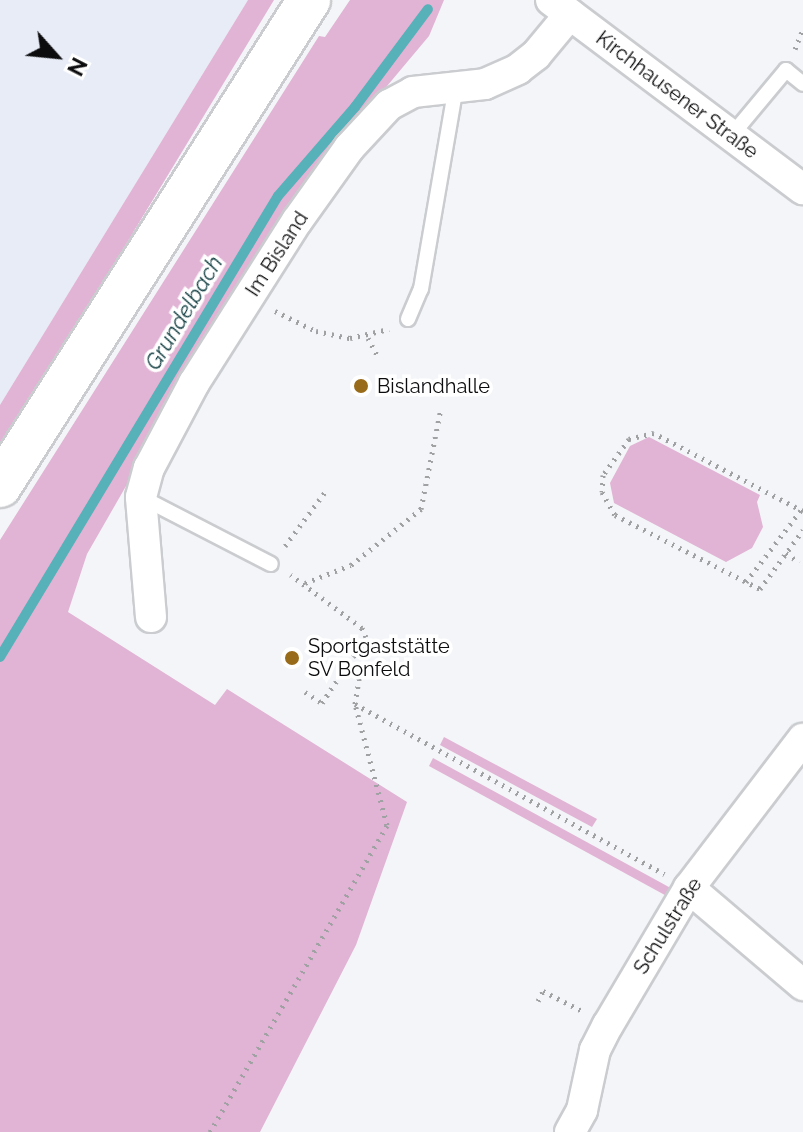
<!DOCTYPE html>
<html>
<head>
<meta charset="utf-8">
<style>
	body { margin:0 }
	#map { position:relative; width:803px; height:1132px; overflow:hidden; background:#f3f5f8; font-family:Raleway,sans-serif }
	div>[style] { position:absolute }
	.built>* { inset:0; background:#e8ecf7 }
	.green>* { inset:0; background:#e1b3d4 }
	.stream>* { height:10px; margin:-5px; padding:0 5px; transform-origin:5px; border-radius:5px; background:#56b1b9 }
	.path>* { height:5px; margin-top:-2.5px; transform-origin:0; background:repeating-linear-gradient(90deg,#9fa1a3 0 2px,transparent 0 8px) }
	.roads { filter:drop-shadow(2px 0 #cacccf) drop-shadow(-2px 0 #cacccf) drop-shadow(0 2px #cacccf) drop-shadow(0 -2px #cacccf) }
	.service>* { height:14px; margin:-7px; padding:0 7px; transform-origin:7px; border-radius:7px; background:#fff }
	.minor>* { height:30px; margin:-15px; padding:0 15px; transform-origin:15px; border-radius:15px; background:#fff }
	.secondary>* { height:42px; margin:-21px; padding:0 21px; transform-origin:21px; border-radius:21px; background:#fff }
	.dots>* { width:22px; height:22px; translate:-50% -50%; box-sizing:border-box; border:4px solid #fff; border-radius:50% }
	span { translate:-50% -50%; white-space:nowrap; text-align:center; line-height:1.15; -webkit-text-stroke:7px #fff; paint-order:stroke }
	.street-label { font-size:20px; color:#0c0c0e }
	.poi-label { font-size:20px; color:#0c0c0e }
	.left { translate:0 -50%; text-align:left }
	.water-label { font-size:22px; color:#123e41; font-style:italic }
	.north { position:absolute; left:16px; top:16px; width:80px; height:80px; -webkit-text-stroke:6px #fff; paint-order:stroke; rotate:117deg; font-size:22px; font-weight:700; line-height:32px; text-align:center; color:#0c0c0e }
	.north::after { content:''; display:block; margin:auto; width:28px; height:36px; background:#0c0c0e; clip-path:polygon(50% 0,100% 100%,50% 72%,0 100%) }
</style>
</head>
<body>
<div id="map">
	<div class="built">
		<div style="clip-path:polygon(0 0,248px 0,0 405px)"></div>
	</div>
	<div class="green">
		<div style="clip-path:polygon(248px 0,274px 0,0 452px,0 405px)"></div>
		<div style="clip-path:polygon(350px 0,444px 0,429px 36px,288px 204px,87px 554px,68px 612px,215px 705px,227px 689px,407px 802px,356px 945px,260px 1132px,0 1132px,0 540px,319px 36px,325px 37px)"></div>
		<div style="clip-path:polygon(649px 437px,760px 495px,757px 502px,763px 527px,752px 548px,726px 562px,614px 503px,610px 483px,630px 446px)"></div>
		<div style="clip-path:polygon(444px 737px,597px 819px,592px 827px,440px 745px)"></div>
		<div style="clip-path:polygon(433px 758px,678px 892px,674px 900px,429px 766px)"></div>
	</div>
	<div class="stream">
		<div style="left:0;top:657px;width:538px;rotate:-58.91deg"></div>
		<div style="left:278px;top:196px;width:118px;rotate:-49.1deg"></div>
		<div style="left:355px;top:107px;width:122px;rotate:-53.3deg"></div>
	</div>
	<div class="path">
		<div style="left:795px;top:49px;width:22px;rotate:-68deg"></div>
		<div style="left:275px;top:311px;width:46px;rotate:26deg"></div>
		<div style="left:316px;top:331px;width:35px;rotate:12deg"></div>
		<div style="left:350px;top:338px;width:40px;rotate:-13deg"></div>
		<div style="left:368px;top:338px;width:21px;rotate:62deg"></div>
		<div style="left:803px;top:511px;width:168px;rotate:-152.4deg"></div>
		<div style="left:654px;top:433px;width:26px;rotate:167deg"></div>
		<div style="left:629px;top:439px;width:44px;rotate:125.8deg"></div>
		<div style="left:603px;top:475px;width:17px;rotate:93deg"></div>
		<div style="left:602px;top:492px;width:26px;rotate:61deg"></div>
		<div style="left:615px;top:515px;width:163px;rotate:27deg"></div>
		<div style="left:760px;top:589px;width:73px;rotate:-53.9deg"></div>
		<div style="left:285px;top:546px;width:67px;rotate:-53.5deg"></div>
		<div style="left:786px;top:553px;width:16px;rotate:35deg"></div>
		<div style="left:746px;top:582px;width:91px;rotate:-52.6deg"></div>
		<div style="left:305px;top:583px;width:49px;rotate:-21.4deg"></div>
		<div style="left:351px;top:565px;width:90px;rotate:-38.7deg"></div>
		<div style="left:421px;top:509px;width:103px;rotate:-78.8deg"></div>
		<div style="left:305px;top:692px;width:20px;rotate:33deg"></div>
		<div style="left:322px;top:703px;width:56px;rotate:-56.6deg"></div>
		<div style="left:353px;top:656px;width:11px;rotate:-22deg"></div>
		<div style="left:355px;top:704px;width:353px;rotate:28.8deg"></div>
		<div style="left:538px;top:1001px;width:11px;rotate:-63deg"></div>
		<div style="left:543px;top:991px;width:44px;rotate:27.1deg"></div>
		<div style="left:210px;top:1132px;width:354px;rotate:-60deg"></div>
		<div style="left:387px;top:825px;width:125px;rotate:-104.8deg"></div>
		<div style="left:355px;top:704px;width:68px;rotate:-80.7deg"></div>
		<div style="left:366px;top:637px;width:10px;rotate:-114deg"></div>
		<div style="left:362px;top:628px;width:89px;rotate:-143.3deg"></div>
	</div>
	<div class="roads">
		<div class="service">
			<div style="left:731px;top:136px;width:86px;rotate:-50.2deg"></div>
			<div style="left:786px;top:70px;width:22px;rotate:39deg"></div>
			<div style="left:408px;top:319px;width:33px;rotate:-67deg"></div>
			<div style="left:421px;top:289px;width:205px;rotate:-80.2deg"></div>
			<div style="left:141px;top:497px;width:146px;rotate:27.3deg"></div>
		</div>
		<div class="minor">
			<div style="left:551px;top:0;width:315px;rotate:36.9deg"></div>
			<div style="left:151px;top:617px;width:120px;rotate:-94.8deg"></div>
			<div style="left:141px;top:497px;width:30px;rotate:-75deg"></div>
			<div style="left:149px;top:468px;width:96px;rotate:-62.1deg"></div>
			<div style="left:194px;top:383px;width:192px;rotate:-57.6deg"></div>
			<div style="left:297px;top:221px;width:90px;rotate:-54.5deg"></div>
			<div style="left:349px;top:148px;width:59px;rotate:-47.1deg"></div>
			<div style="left:389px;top:105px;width:27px;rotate:-28deg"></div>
			<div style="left:413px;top:92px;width:72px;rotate:-6.3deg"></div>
			<div style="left:485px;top:84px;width:36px;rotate:-24deg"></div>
			<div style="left:518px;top:69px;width:23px;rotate:-38deg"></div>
			<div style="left:536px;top:55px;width:53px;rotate:-50.3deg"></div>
			<div style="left:689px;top:888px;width:150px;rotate:40.4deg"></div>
			<div style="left:570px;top:1132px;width:25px;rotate:-61deg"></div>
			<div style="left:582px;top:1110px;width:61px;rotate:-77.8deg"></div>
			<div style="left:595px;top:1050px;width:28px;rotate:-63deg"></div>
			<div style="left:608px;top:1025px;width:159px;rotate:-59.4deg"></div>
			<div style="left:689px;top:888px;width:188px;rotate:-52.6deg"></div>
		</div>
		<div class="secondary">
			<div style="left:0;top:486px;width:576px;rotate:-57.55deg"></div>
		</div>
	</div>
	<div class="dots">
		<div style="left:361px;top:386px;background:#986b1a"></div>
		<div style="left:292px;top:658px;background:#986b1a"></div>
	</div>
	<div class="street-label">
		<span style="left:677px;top:95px;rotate:37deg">Kirchhausener Straße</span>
		<span style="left:277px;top:254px;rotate:-57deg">Im Bisland</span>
		<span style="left:668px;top:926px;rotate:-58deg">Schulstraße</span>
	</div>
	<div class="poi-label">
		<span class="left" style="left:377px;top:386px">Bislandhalle</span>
		<span class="left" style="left:308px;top:658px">Sportgaststätte<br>SV Bonfeld</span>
	</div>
	<div class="water-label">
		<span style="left:184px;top:313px;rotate:-59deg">Grundelbach</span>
	</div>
	<div class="north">N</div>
</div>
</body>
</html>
